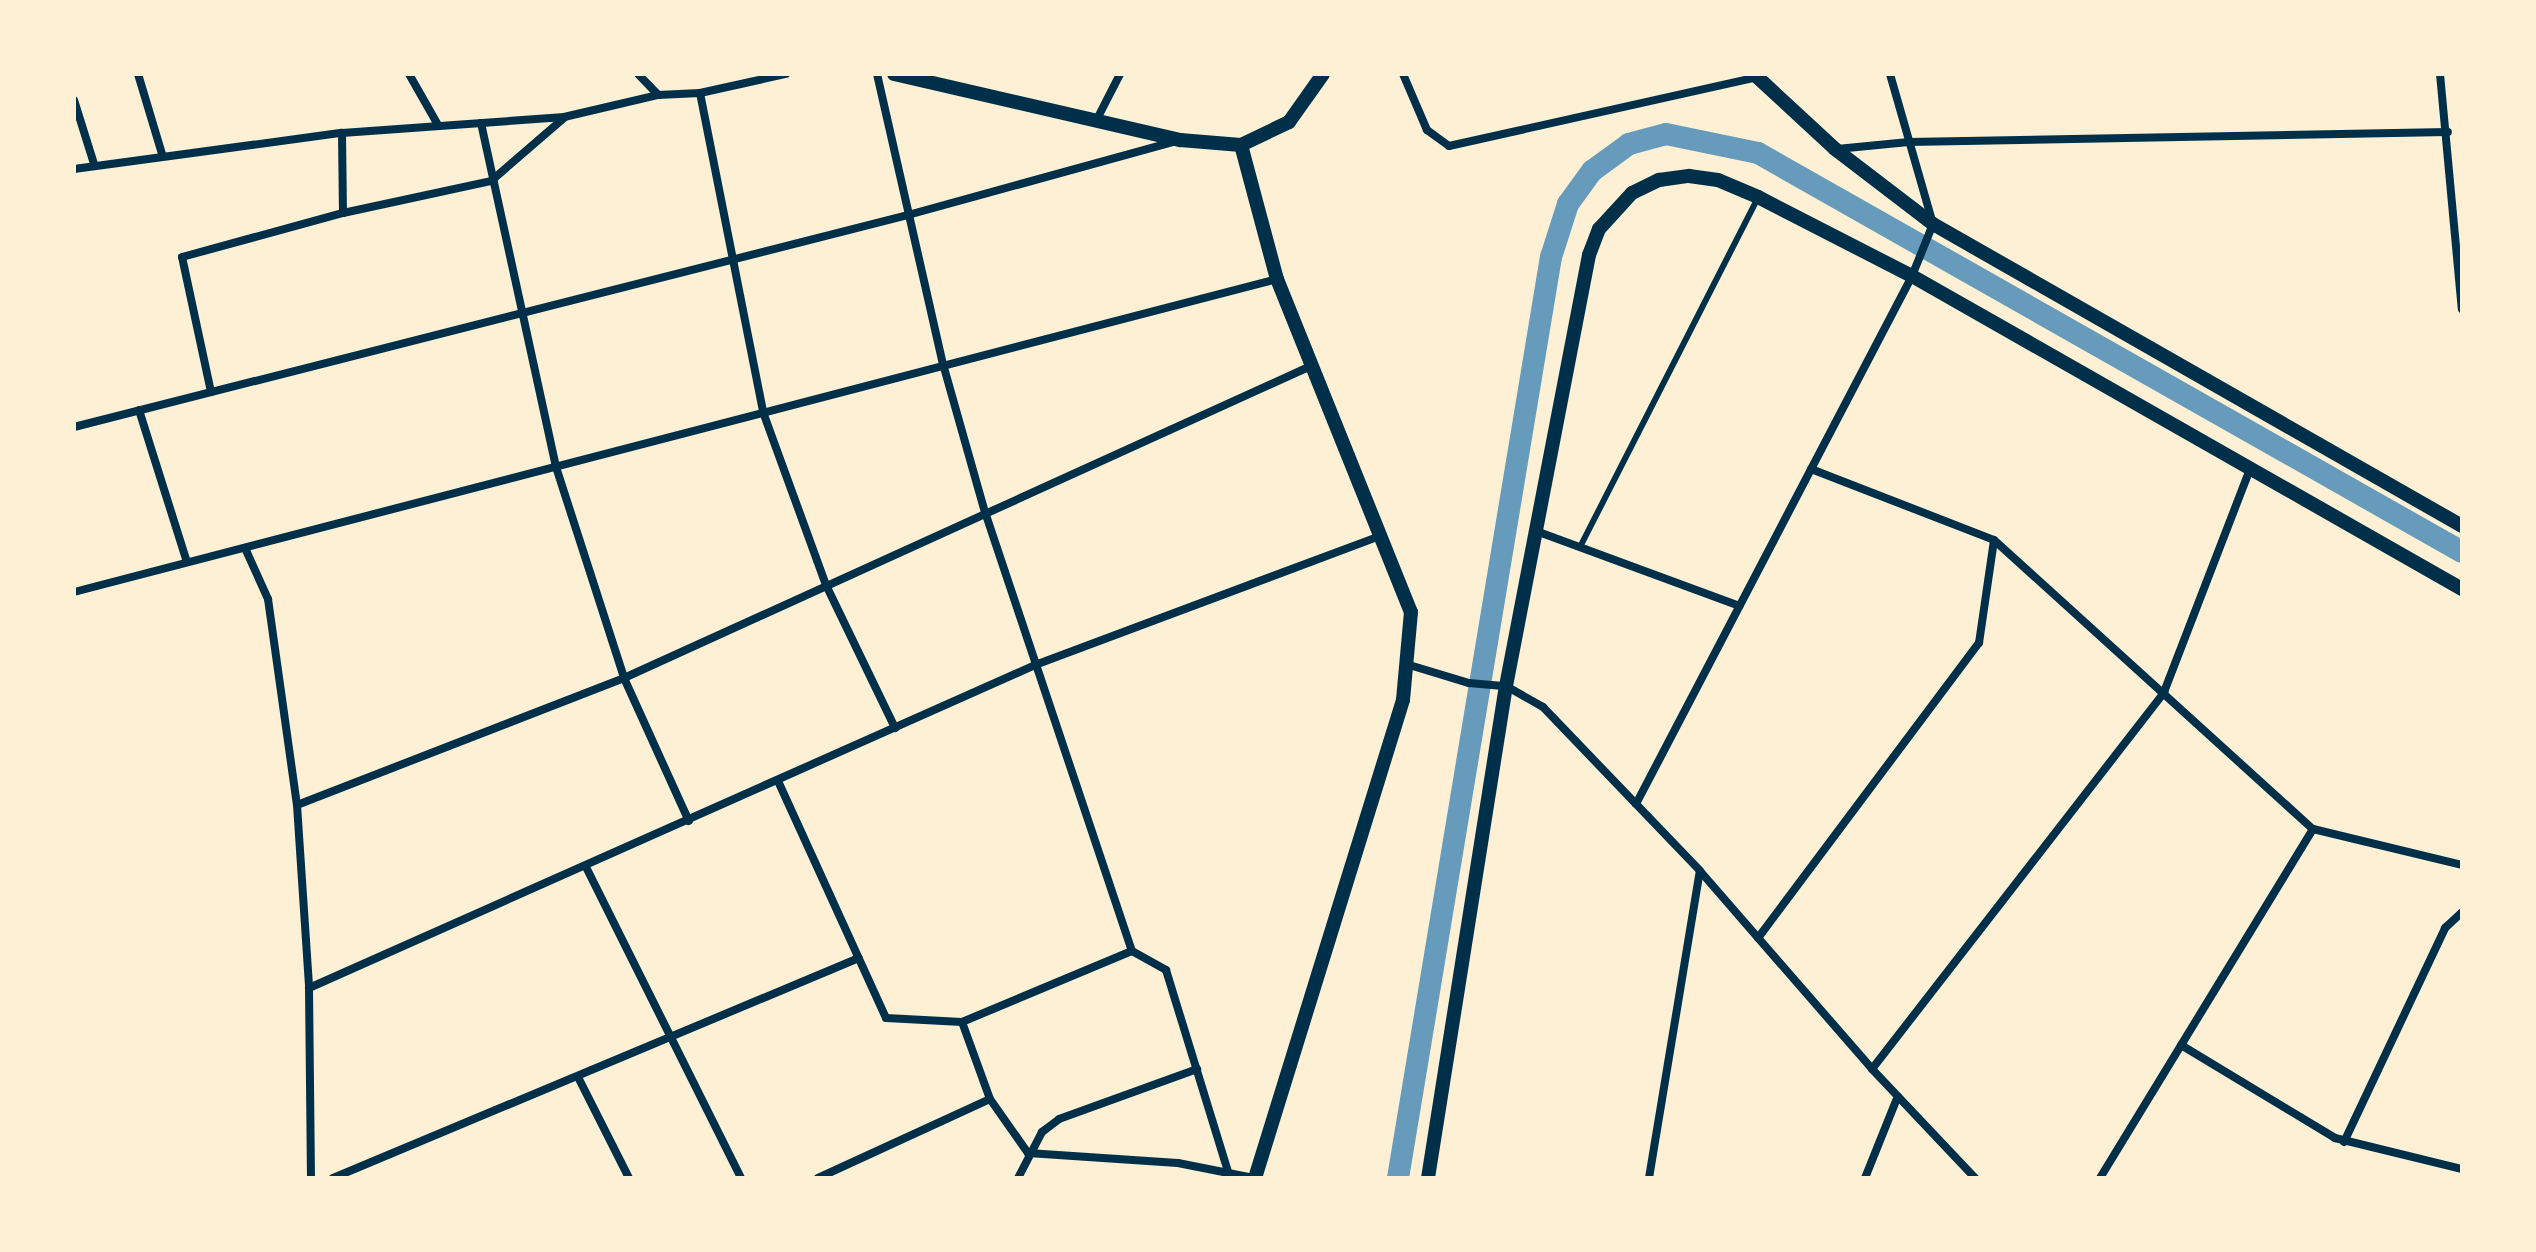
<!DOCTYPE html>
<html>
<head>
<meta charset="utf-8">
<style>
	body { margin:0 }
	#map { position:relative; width:2536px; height:1252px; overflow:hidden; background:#fdf0d5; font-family:Commissioner,sans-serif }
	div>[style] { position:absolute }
	.canal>* { height:22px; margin:-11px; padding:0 11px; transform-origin:11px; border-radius:11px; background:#669bbc }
	.service>* { height:6px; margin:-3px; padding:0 3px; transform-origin:3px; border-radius:3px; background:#003049 }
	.minor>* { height:8px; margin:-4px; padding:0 4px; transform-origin:4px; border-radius:4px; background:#003049 }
	.tertiary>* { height:14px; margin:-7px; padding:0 7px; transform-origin:7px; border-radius:7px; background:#003049 }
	span { translate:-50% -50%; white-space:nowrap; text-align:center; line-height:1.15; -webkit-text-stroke:8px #fdf0d5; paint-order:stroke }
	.frame { position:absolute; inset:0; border:76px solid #fdf0d5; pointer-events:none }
</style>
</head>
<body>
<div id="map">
	<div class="canal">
		<div style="left:1398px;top:1178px;width:934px;rotate:-80.57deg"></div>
		<div style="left:1551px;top:257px;width:56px;rotate:-72.2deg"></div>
		<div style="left:1568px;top:204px;width:41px;rotate:-54deg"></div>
		<div style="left:1592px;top:171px;width:46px;rotate:-36.1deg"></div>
		<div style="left:1629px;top:144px;width:38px;rotate:-15deg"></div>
		<div style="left:1666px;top:134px;width:94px;rotate:11.7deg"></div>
		<div style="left:1758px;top:153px;width:809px;rotate:29.54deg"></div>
	</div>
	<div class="service">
		<div style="left:1580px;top:547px;width:393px;rotate:-63deg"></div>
	</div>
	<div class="minor">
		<div style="left:138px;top:74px;width:84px;rotate:73.3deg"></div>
		<div style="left:409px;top:74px;width:59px;rotate:60.4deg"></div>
		<div style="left:638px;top:74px;width:29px;rotate:46deg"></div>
		<div style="left:877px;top:74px;width:297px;rotate:77.2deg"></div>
		<div style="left:943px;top:364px;width:154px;rotate:74.2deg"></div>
		<div style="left:985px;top:512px;width:463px;rotate:71.5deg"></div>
		<div style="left:1132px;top:951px;width:39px;rotate:29deg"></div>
		<div style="left:1166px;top:970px;width:211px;rotate:72.9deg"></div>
		<div style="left:1403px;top:74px;width:61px;rotate:66.8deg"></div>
		<div style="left:1427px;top:130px;width:27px;rotate:36deg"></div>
		<div style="left:1449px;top:146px;width:316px;rotate:-12.6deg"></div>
		<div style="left:2440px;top:74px;width:236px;rotate:84.7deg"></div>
		<div style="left:700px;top:93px;width:325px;rotate:78.8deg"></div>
		<div style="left:763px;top:412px;width:184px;rotate:70deg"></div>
		<div style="left:826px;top:585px;width:159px;rotate:64.2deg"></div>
		<div style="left:74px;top:100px;width:67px;rotate:72.6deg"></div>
		<div style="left:1096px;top:121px;width:53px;rotate:-62.9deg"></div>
		<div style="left:481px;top:123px;width:352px;rotate:77.7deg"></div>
		<div style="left:556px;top:467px;width:222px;rotate:72.1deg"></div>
		<div style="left:624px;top:678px;width:157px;rotate:65.6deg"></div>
		<div style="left:342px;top:133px;width:80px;rotate:89.3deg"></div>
		<div style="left:1837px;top:149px;width:72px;rotate:-5.6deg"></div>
		<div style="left:1909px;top:142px;width:539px;rotate:-1.06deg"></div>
		<div style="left:74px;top:169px;width:270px;rotate:-7.7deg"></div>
		<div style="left:342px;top:133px;width:223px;rotate:-4.1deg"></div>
		<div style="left:564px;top:117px;width:97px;rotate:-13.2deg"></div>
		<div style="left:658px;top:95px;width:42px;rotate:-2.7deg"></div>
		<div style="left:700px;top:93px;width:88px;rotate:-12.5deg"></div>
		<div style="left:211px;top:392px;width:138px;rotate:-102.1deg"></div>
		<div style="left:182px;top:257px;width:167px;rotate:-15.3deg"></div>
		<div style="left:343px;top:213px;width:151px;rotate:-12.2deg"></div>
		<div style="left:491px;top:181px;width:96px;rotate:-40.8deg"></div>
		<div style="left:139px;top:410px;width:159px;rotate:72.5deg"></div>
		<div style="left:74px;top:427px;width:861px;rotate:-14.26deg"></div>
		<div style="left:908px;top:215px;width:278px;rotate:-15.4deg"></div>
		<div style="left:1811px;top:469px;width:196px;rotate:21.2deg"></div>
		<div style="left:1994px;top:540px;width:430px;rotate:42.2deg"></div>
		<div style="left:1536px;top:531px;width:217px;rotate:20.2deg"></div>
		<div style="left:245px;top:548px;width:56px;rotate:65.7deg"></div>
		<div style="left:268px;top:599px;width:208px;rotate:82deg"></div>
		<div style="left:297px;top:805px;width:183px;rotate:86.2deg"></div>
		<div style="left:309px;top:988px;width:190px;rotate:89.4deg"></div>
		<div style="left:74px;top:592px;width:1243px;rotate:-14.58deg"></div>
		<div style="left:1406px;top:664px;width:66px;rotate:16.8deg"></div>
		<div style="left:1469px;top:683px;width:37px;rotate:5deg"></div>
		<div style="left:1506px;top:686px;width:43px;rotate:29.6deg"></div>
		<div style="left:1543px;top:707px;width:227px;rotate:46.2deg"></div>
		<div style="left:1700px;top:871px;width:262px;rotate:49deg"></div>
		<div style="left:1872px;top:1069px;width:150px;rotate:46.6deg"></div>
		<div style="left:778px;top:781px;width:260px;rotate:65.5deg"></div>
		<div style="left:886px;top:1018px;width:76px;rotate:3deg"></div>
		<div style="left:962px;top:1022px;width:184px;rotate:-22.7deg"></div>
		<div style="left:1636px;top:804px;width:596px;rotate:-62.4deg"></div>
		<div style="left:1912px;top:276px;width:56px;rotate:-68deg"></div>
		<div style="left:1933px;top:224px;width:156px;rotate:-106deg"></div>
		<div style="left:297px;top:805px;width:351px;rotate:-21.2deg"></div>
		<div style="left:624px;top:678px;width:755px;rotate:-24.43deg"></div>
		<div style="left:586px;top:867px;width:347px;rotate:63.5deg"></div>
		<div style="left:1758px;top:938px;width:369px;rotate:-53.2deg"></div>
		<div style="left:1979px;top:643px;width:104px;rotate:-81.7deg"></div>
		<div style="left:309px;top:988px;width:795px;rotate:-23.98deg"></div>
		<div style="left:1035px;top:665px;width:368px;rotate:-20.5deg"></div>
		<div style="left:962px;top:1022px;width:82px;rotate:70deg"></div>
		<div style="left:990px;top:1099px;width:66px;rotate:54.9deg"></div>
		<div style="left:1028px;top:1153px;width:150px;rotate:3.8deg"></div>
		<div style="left:1178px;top:1163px;width:77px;rotate:11.2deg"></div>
		<div style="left:2181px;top:1045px;width:180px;rotate:31.1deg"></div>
		<div style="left:2335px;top:1138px;width:131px;rotate:13.7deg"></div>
		<div style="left:1872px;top:1069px;width:477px;rotate:-52.2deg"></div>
		<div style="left:2164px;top:692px;width:239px;rotate:-68.9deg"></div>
		<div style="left:579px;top:1079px;width:111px;rotate:63.2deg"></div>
		<div style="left:2344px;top:1142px;width:237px;rotate:-64.7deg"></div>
		<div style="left:2445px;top:928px;width:23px;rotate:-43deg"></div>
		<div style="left:333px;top:1178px;width:570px;rotate:-22.7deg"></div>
		<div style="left:818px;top:1178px;width:189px;rotate:-24.7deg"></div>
		<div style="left:1018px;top:1178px;width:52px;rotate:-62.4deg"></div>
		<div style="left:1042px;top:1132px;width:21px;rotate:-37deg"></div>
		<div style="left:1059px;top:1119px;width:147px;rotate:-19.9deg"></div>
		<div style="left:1649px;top:1178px;width:311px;rotate:-80.6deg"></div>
		<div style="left:1865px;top:1178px;width:88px;rotate:-68.1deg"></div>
		<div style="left:2100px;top:1178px;width:409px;rotate:-58.6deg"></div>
		<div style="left:2313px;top:829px;width:153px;rotate:13.6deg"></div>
	</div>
	<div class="tertiary">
		<div style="left:894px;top:74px;width:294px;rotate:13deg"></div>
		<div style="left:1180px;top:140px;width:61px;rotate:4.7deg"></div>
		<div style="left:1241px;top:145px;width:53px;rotate:-25.6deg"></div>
		<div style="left:1289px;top:122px;width:59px;rotate:-54.7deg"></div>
		<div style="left:1754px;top:74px;width:110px;rotate:42.8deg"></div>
		<div style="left:1835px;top:149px;width:123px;rotate:37.4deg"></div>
		<div style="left:1933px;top:224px;width:609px;rotate:29.72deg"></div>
		<div style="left:1241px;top:145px;width:139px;rotate:75deg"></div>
		<div style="left:1277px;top:279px;width:359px;rotate:68.1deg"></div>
		<div style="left:1411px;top:612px;width:88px;rotate:95.2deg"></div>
		<div style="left:1403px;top:700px;width:500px;rotate:107.2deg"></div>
		<div style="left:1428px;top:1178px;width:498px;rotate:-81deg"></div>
		<div style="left:1506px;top:686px;width:439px;rotate:-79.1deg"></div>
		<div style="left:1589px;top:255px;width:28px;rotate:-69deg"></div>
		<div style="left:1599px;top:229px;width:49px;rotate:-47.5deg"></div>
		<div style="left:1632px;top:193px;width:30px;rotate:-26deg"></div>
		<div style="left:1659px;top:180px;width:30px;rotate:-8deg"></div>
		<div style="left:1689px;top:176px;width:29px;rotate:8deg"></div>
		<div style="left:1718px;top:180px;width:43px;rotate:23deg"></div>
		<div style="left:1758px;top:197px;width:173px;rotate:27.2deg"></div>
		<div style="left:1912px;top:276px;width:633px;rotate:29.64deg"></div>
	</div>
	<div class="frame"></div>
</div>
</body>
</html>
